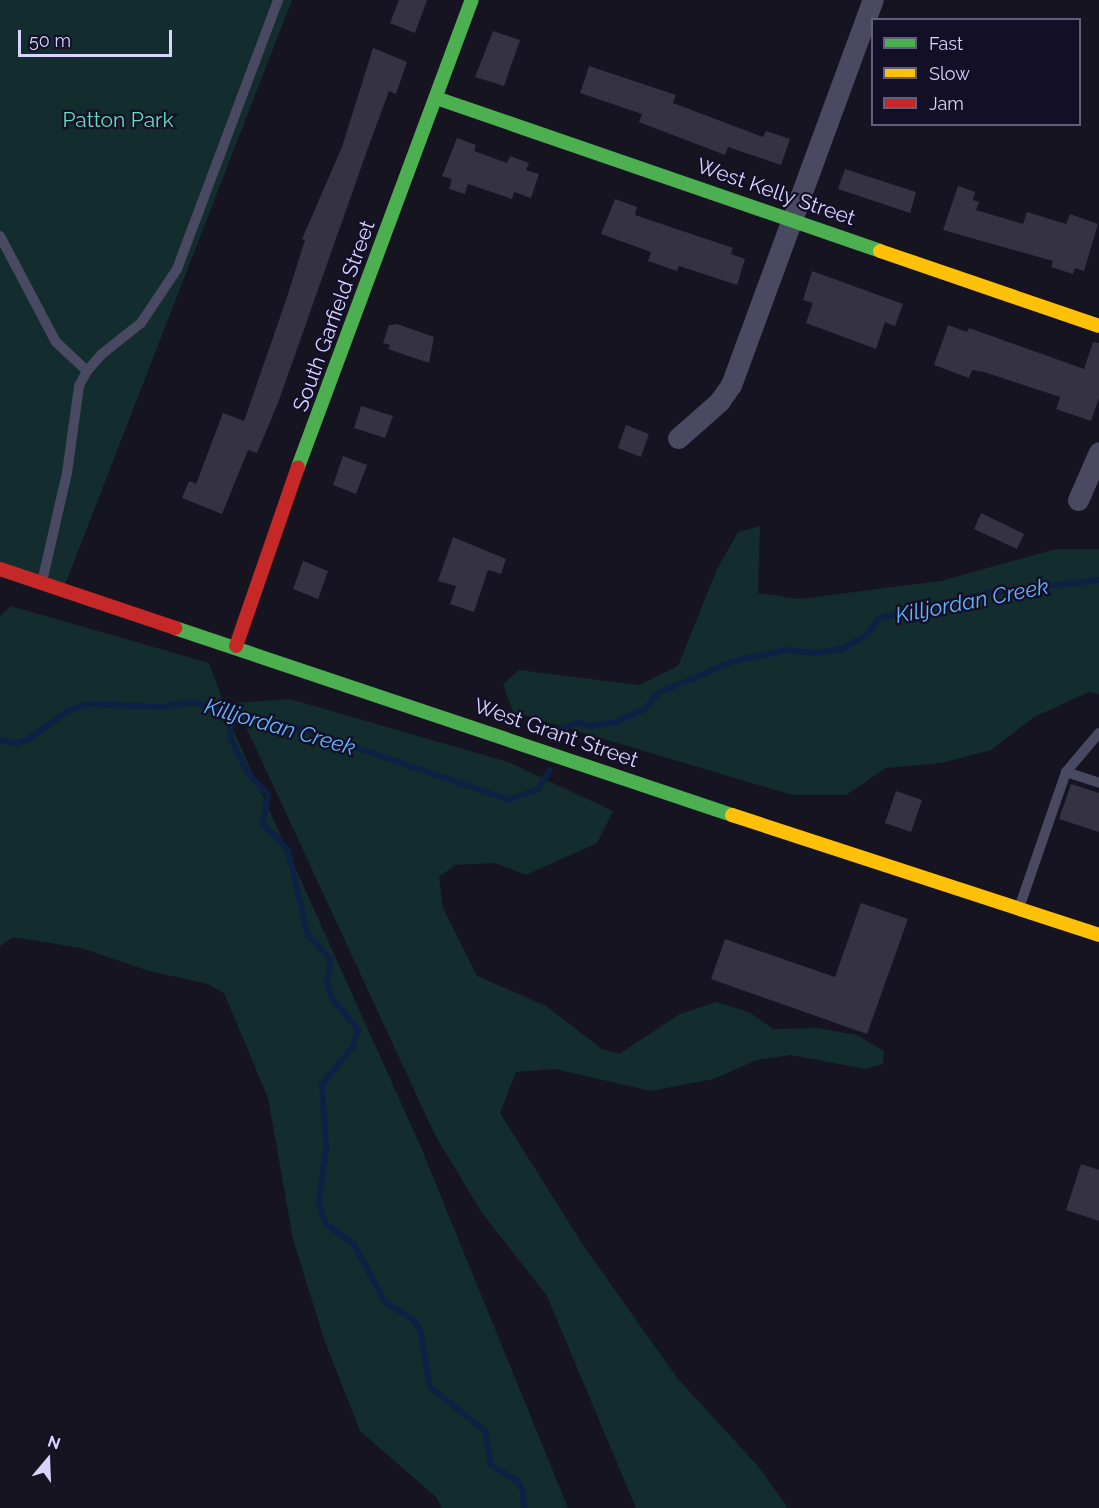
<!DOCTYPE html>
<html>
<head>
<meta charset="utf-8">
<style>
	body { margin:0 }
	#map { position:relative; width:1099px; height:1508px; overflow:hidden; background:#161421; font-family:Raleway,sans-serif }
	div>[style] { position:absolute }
	.green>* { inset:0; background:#132c2d }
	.stream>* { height:6px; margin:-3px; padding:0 3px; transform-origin:3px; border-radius:3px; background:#0d2144 }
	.building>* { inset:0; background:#343243 }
	.lane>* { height:10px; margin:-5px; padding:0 5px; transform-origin:5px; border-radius:5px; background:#4a4962 }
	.street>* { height:21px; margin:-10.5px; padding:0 10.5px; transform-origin:10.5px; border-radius:10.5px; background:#4a4962 }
	.fast>* { height:14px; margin:-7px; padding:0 7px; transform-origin:7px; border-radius:7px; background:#4caf50 }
	.slow>* { height:14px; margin:-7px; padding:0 7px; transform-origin:7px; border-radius:7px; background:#ffc107 }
	.jam>* { height:14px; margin:-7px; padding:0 7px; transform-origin:7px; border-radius:7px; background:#c62828 }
	span { translate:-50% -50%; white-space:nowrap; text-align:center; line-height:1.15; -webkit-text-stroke:4.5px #130f26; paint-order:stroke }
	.park-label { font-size:21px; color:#5fe0c0 }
	.street-label { font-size:21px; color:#d9d4ff }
	.water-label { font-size:22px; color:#62b6ff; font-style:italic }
	.legend { position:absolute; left:871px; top:18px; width:210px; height:108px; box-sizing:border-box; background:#130f26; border:2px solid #625e7d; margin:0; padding:8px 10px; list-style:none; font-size:18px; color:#d9d4ff }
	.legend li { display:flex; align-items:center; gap:12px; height:30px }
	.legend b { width:30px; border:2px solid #625e7d }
	.north { position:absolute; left:18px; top:1430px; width:60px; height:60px; -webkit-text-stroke:4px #130f26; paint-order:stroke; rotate:19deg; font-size:16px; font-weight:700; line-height:24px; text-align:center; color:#d9d4ff }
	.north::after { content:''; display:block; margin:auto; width:21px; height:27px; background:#d9d4ff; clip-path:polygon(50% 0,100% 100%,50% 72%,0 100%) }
	.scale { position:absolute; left:18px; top:30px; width:154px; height:27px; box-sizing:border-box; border:3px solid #d9d4ff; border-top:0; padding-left:8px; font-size:18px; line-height:21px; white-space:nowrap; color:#d9d4ff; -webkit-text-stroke:4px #130f26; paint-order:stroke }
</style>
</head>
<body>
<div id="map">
	<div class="green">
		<div style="clip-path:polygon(0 0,292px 0,63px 590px,0 568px)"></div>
		<div style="clip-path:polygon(760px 526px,758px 593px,799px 599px,941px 581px,1056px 549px,1099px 549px,1099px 694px,1089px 692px,1034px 717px,991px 750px,941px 763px,886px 768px,846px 795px,792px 795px,513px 712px,503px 684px,519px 670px,639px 685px,678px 666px,717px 569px,738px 532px)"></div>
		<div style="clip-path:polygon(11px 606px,209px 663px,235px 734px,420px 1145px,568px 1508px,442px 1508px,436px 1497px,360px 1431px,324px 1339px,293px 1239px,268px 1098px,224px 993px,208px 984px,149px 971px,81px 948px,13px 937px,0 946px,0 616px)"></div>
		<div style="clip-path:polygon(290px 699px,508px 762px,613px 811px,597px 843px,526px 875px,495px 863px,455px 865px,439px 877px,443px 908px,477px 976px,546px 1006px,602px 1049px,619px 1054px,680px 1014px,716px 1002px,749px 1012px,773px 1029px,818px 1028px,857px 1035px,884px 1051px,883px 1064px,866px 1069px,791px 1055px,757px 1060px,713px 1079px,651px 1091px,555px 1069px,516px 1072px,500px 1113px,585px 1248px,678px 1379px,757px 1465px,788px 1508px,636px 1508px,547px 1296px,482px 1213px,435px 1135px,235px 703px)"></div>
	</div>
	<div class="stream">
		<div style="left:238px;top:713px;width:17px;rotate:118deg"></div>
		<div style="left:230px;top:728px;width:12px;rotate:85deg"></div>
		<div style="left:231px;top:740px;width:37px;rotate:63deg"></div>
		<div style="left:248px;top:773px;width:30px;rotate:48deg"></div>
		<div style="left:268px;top:795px;width:29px;rotate:100deg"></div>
		<div style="left:263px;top:824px;width:36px;rotate:46deg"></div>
		<div style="left:288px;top:850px;width:87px;rotate:76.8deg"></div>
		<div style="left:308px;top:935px;width:34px;rotate:47deg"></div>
		<div style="left:331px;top:960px;width:22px;rotate:100deg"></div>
		<div style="left:327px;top:982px;width:17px;rotate:73deg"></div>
		<div style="left:332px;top:998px;width:41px;rotate:50.9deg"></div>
		<div style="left:358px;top:1030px;width:18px;rotate:106deg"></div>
		<div style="left:353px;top:1047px;width:48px;rotate:130deg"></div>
		<div style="left:322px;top:1084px;width:64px;rotate:86.4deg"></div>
		<div style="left:326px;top:1148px;width:55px;rotate:97.3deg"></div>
		<div style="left:319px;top:1203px;width:22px;rotate:72deg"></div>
		<div style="left:326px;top:1224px;width:34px;rotate:36deg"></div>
		<div style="left:354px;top:1244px;width:66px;rotate:61.9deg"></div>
		<div style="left:385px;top:1302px;width:34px;rotate:32deg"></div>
		<div style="left:414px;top:1320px;width:14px;rotate:60deg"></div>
		<div style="left:421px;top:1332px;width:56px;rotate:80.7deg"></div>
		<div style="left:430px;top:1387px;width:70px;rotate:38.7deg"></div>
		<div style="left:485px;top:1431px;width:35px;rotate:80deg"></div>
		<div style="left:491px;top:1465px;width:29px;rotate:31deg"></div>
		<div style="left:516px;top:1480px;width:13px;rotate:58deg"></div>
		<div style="left:523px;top:1491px;width:17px;rotate:87deg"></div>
		<div style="left:558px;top:736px;width:8px;rotate:-67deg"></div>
		<div style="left:561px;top:729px;width:19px;rotate:-21deg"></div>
		<div style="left:579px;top:722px;width:11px;rotate:22deg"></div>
		<div style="left:589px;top:726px;width:27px;rotate:-8deg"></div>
		<div style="left:616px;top:722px;width:32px;rotate:-24deg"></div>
		<div style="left:645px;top:709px;width:21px;rotate:-51deg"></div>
		<div style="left:658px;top:693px;width:82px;rotate:-22.8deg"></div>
		<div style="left:734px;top:661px;width:53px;rotate:-11.9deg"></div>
		<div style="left:786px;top:650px;width:29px;rotate:6deg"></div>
		<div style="left:815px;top:653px;width:27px;rotate:-8deg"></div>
		<div style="left:842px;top:649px;width:28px;rotate:-30deg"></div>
		<div style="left:866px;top:635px;width:21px;rotate:-53deg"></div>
		<div style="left:879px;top:618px;width:113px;rotate:-12.8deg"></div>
		<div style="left:989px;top:593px;width:111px;rotate:-6.7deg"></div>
		<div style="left:0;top:740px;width:14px;rotate:12deg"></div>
		<div style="left:14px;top:743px;width:13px;rotate:-13deg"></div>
		<div style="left:27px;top:740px;width:50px;rotate:-35.3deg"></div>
		<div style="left:68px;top:711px;width:21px;rotate:-19deg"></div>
		<div style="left:88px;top:704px;width:74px;rotate:2.3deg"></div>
		<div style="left:162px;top:707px;width:29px;rotate:-10deg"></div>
		<div style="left:191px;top:702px;width:118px;rotate:13.7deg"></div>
		<div style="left:306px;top:730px;width:214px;rotate:19.1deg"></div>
		<div style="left:508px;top:800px;width:32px;rotate:-20deg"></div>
		<div style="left:538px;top:789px;width:22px;rotate:-58deg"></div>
	</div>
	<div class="building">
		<div style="clip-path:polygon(399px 0,427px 0,415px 33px,390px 23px)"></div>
		<div style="clip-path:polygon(493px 31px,520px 40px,504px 86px,475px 77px)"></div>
		<div style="clip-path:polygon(373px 48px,407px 62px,396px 94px,389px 91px,368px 148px,278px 403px,257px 453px,248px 450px,222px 514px,182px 498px,189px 481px,196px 484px,223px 413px,244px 421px,286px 300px,305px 240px,302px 239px,342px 147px)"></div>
		<div style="clip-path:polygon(589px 66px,676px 95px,673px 103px,763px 137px,766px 131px,790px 139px,781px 165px,728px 147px,725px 155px,639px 122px,642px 114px,580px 93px)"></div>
		<div style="clip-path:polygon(457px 138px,476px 145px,474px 151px,507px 163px,510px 156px,529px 163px,526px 170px,539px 174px,531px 198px,514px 192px,512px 199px,468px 184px,465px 194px,449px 189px,452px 179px,442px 176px)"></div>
		<div style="clip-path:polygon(845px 169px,916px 192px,910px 213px,838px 189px)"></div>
		<div style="clip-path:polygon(958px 186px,975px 192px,973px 200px,979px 202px,976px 210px,1023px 224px,1027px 212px,1066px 224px,1070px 214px,1098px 224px,1084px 271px,1075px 268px,1073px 274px,1051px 267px,1053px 261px,943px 230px)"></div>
		<div style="clip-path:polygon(615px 199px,637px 207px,635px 215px,733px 248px,731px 254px,745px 259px,737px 285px,679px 266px,677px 271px,648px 261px,651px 252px,601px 234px)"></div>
		<div style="clip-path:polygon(812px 271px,903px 304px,895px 326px,885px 322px,876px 349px,806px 323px,813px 303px,803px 300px)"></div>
		<div style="clip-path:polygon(397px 324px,434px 337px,429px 363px,388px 349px,390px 345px,383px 343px,389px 325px)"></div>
		<div style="clip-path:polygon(948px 325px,967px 332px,969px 328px,1084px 369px,1093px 342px,1099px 343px,1099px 398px,1091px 421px,1056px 409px,1060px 397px,984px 372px,972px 370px,969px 378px,934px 365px)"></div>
		<div style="clip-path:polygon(361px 406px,393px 416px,385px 438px,354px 428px)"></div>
		<div style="clip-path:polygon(626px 425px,649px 434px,641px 457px,618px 448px)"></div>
		<div style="clip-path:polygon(343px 456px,367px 465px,356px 494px,333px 485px)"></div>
		<div style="clip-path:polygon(981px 513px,1024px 534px,1017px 549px,974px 529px)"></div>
		<div style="clip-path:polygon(453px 537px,506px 559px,501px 574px,488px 570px,474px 612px,450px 604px,456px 586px,438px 581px)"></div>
		<div style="clip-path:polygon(303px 561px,328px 571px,318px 599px,293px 589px)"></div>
		<div style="clip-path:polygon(1071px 784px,1099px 793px,1099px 832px,1059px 819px)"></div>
		<div style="clip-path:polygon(896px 791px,922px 800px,911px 832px,885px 823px)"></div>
		<div style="clip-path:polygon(861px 903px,908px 919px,867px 1034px,711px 979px,725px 939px,835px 977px)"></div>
		<div style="clip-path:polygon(1081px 1164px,1099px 1170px,1099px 1221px,1066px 1210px)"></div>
	</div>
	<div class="lane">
		<div style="left:0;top:236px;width:120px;rotate:62.2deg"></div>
		<div style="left:56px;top:342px;width:42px;rotate:43.1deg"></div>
		<div style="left:42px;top:582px;width:112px;rotate:-77.1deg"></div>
		<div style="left:67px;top:473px;width:88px;rotate:-82.1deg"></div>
		<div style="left:79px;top:386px;width:17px;rotate:-62deg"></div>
		<div style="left:87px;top:371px;width:23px;rotate:-49deg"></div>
		<div style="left:102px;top:354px;width:50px;rotate:-38.5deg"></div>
		<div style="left:141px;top:323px;width:65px;rotate:-56.3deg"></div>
		<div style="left:177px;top:269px;width:287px;rotate:-69.4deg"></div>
		<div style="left:1066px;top:772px;width:35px;rotate:18deg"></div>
		<div style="left:1019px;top:908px;width:144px;rotate:-70.9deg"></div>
		<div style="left:1066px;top:772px;width:51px;rotate:-49.8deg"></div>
	</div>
	<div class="street">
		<div style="left:678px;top:438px;width:55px;rotate:-41.3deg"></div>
		<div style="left:719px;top:402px;width:21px;rotate:-55deg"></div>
		<div style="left:731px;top:385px;width:410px;rotate:-69.8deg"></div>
		<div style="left:1078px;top:500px;width:52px;rotate:-66.4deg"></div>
	</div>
	<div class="fast">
		<div style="left:439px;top:99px;width:466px;rotate:19deg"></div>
		<div style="left:298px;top:467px;width:498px;rotate:-69.6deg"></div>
		<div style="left:175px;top:628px;width:588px;rotate:18.56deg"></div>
	</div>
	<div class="slow">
		<div style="left:880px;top:251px;width:231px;rotate:18.9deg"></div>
		<div style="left:732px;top:815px;width:386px;rotate:18.1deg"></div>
	</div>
	<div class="jam">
		<div style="left:0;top:569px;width:185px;rotate:18.6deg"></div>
		<div style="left:236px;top:646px;width:189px;rotate:-70.9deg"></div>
	</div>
	<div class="park-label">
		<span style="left:118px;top:120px">Patton Park</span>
	</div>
	<div class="street-label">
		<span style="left:776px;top:192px;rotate:19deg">West Kelly Street</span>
		<span style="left:334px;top:316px;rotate:-70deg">South Garfield Street</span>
		<span style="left:556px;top:733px;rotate:19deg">West Grant Street</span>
	</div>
	<div class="water-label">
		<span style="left:972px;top:601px;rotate:-11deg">Killjordan Creek</span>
		<span style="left:280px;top:727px;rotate:16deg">Killjordan Creek</span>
	</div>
	<ul class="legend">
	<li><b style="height:8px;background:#4caf50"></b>Fast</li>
	<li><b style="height:8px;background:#ffc107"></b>Slow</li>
	<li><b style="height:8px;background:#c62828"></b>Jam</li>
	</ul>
	<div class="north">N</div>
	<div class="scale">50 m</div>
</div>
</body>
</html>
